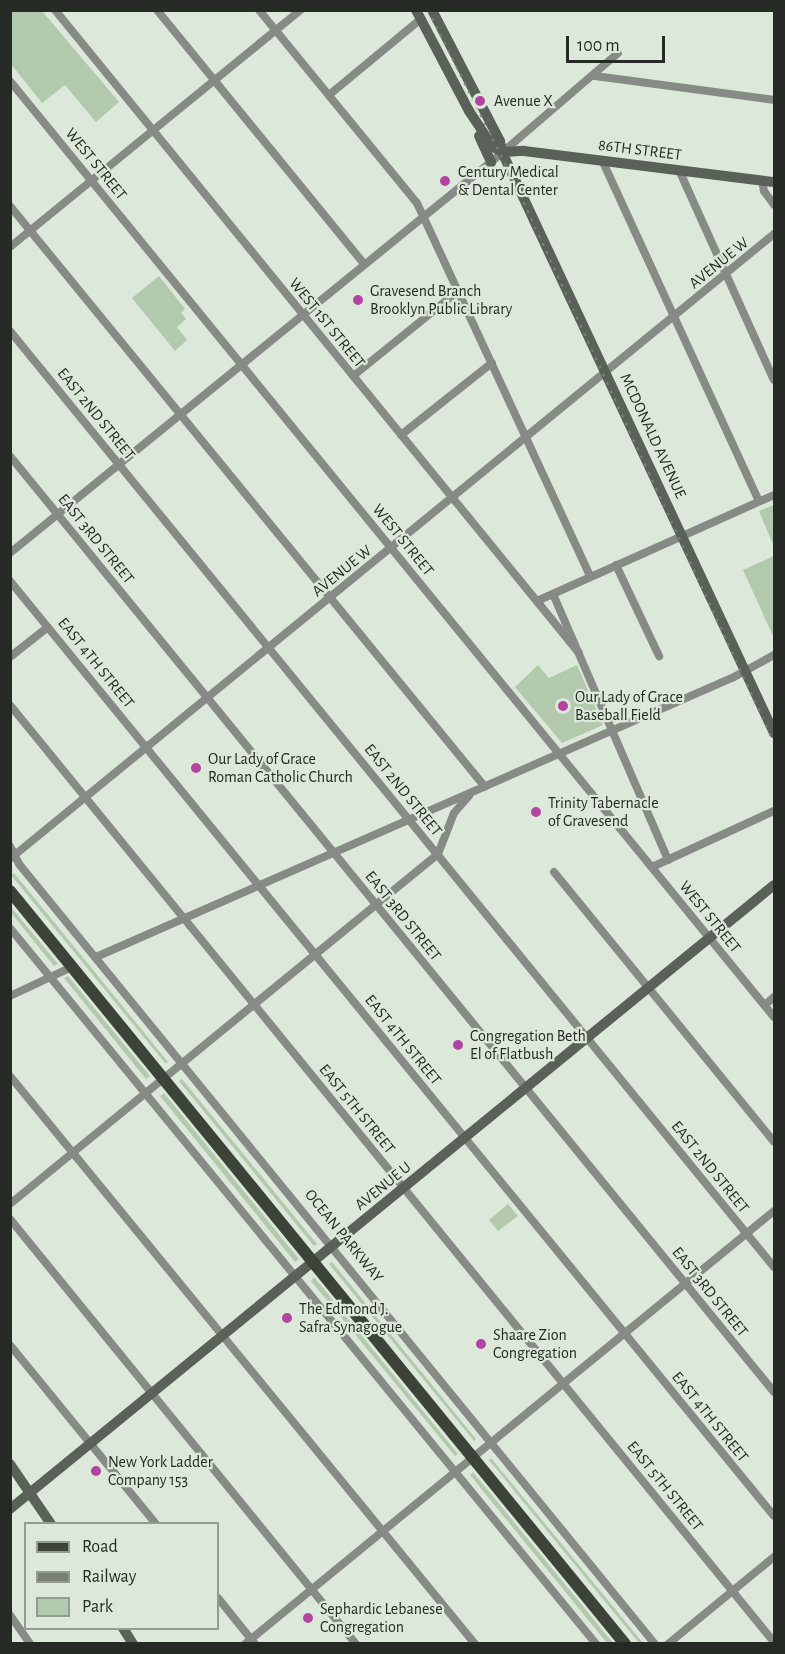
<!DOCTYPE html>
<html>
<head>
<meta charset="utf-8">
<style>
	body { margin:0 }
	#map { position:relative; width:785px; height:1654px; overflow:hidden; background:#dce8d9; font-family:"Alegreya Sans",sans-serif }
	div>[style] { position:absolute }
	.green>* { inset:0; background:#b2c9ad }
	.street>* { height:8px; margin:-4px; padding:0 4px; transform-origin:4px; border-radius:4px; background:#868b85 }
	.secondary>* { height:10px; margin:-5px; padding:0 5px; transform-origin:5px; border-radius:5px; background:#5a6159 }
	.primary>* { height:12px; margin:-6px; padding:0 6px; transform-origin:6px; border-radius:6px; background:#3c443a }
	.rail>* { height:2px; margin-top:-1px; transform-origin:0; background:repeating-linear-gradient(90deg,#788076 0 3px,transparent 0 9px) }
	.dots>* { width:16px; height:16px; translate:-50% -50%; box-sizing:border-box; border:3px solid #dce8d9; border-radius:50% }
	span { translate:-50% -50%; white-space:nowrap; text-align:center; line-height:1.15; -webkit-text-stroke:4.5px #dce8d9; paint-order:stroke }
	.poi-label { font-size:16px; color:#252a25 }
	.left { translate:0 -50%; text-align:left }
	.street-label { font-size:16px; color:#252a25 }
	.frame { position:absolute; inset:0; border:12px solid #252a25; pointer-events:none }
	.legend { position:absolute; left:24px; top:1522px; width:195px; height:108px; box-sizing:border-box; background:#dce8d9; border:2px solid #939c91; margin:0; padding:8px 10px; list-style:none; font-size:18px; color:#252a25 }
	.legend li { display:flex; align-items:center; gap:12px; height:30px }
	.legend b { width:30px; border:2px solid #939c91 }
	.scale { position:absolute; left:566px; top:36px; width:99px; height:27px; box-sizing:border-box; border:3px solid #252a25; border-top:0; padding-left:8px; font-size:18px; line-height:21px; white-space:nowrap; color:#252a25; -webkit-text-stroke:4px #dce8d9; paint-order:stroke }
</style>
</head>
<body>
<div id="map">
	<div class="green">
		<div style="clip-path:polygon(10px 11px,42px 11px,119px 102px,96px 122px,65px 85px,42px 103px,11px 64px)"></div>
		<div style="clip-path:polygon(159px 276px,185px 309px,181px 313px,186px 319px,177px 327px,187px 340px,175px 351px,132px 298px)"></div>
		<div style="clip-path:polygon(774px 505px,774px 547px,759px 511px)"></div>
		<div style="clip-path:polygon(774px 556px,774px 638px,743px 570px)"></div>
		<div style="clip-path:polygon(538px 665px,549px 678px,577px 665px,603px 725px,562px 743px,515px 687px)"></div>
		<div style="clip-path:polygon(14px 873px,168px 1062px,165px 1063px,11px 875px)"></div>
		<div style="clip-path:polygon(10px 907px,11px 907px,58px 964px,54px 966px,11px 913px)"></div>
		<div style="clip-path:polygon(68px 976px,150px 1076px,146px 1079px,64px 978px)"></div>
		<div style="clip-path:polygon(182px 1079px,317px 1244px,314px 1246px,179px 1081px)"></div>
		<div style="clip-path:polygon(164px 1093px,299px 1259px,295px 1262px,160px 1096px)"></div>
		<div style="clip-path:polygon(508px 1204px,518px 1216px,498px 1231px,489px 1220px)"></div>
		<div style="clip-path:polygon(332px 1262px,476px 1439px,474px 1441px,329px 1264px)"></div>
		<div style="clip-path:polygon(314px 1277px,458px 1454px,455px 1456px,311px 1281px)"></div>
		<div style="clip-path:polygon(491px 1458px,643px 1643px,639px 1643px,489px 1460px)"></div>
		<div style="clip-path:polygon(473px 1472px,613px 1643px,607px 1643px,470px 1475px)"></div>
	</div>
	<div class="street">
		<div style="left:55px;top:10px;width:829px;rotate:50.82deg"></div>
		<div style="left:157px;top:10px;width:328px;rotate:50.8deg"></div>
		<div style="left:259px;top:10px;width:249px;rotate:50.7deg"></div>
		<div style="left:417px;top:203px;width:412px;rotate:65.1deg"></div>
		<div style="left:595px;top:76px;width:181px;rotate:7.6deg"></div>
		<div style="left:10px;top:81px;width:1208px;rotate:50.78deg"></div>
		<div style="left:329px;top:95px;width:119px;rotate:-39.6deg"></div>
		<div style="left:602px;top:160px;width:375px;rotate:65.3deg"></div>
		<div style="left:679px;top:170px;width:230px;rotate:65.7deg"></div>
		<div style="left:762px;top:180px;width:11px;rotate:80deg"></div>
		<div style="left:764px;top:191px;width:17px;rotate:54deg"></div>
		<div style="left:10px;top:206px;width:750px;rotate:50.73deg"></div>
		<div style="left:10px;top:247px;width:375px;rotate:-39.2deg"></div>
		<div style="left:10px;top:331px;width:1208px;rotate:50.78deg"></div>
		<div style="left:353px;top:376px;width:135px;rotate:-39deg"></div>
		<div style="left:401px;top:435px;width:116px;rotate:-38.4deg"></div>
		<div style="left:10px;top:456px;width:1208px;rotate:50.78deg"></div>
		<div style="left:10px;top:553px;width:620px;rotate:-39.11deg"></div>
		<div style="left:491px;top:162px;width:167px;rotate:-40.6deg"></div>
		<div style="left:616px;top:565px;width:101px;rotate:64.7deg"></div>
		<div style="left:10px;top:581px;width:1207px;rotate:50.75deg"></div>
		<div style="left:553px;top:594px;width:290px;rotate:66.6deg"></div>
		<div style="left:537px;top:601px;width:260px;rotate:-24.1deg"></div>
		<div style="left:10px;top:657px;width:48px;rotate:-38.3deg"></div>
		<div style="left:10px;top:705px;width:1209px;rotate:50.81deg"></div>
		<div style="left:10px;top:846px;width:20px;rotate:63deg"></div>
		<div style="left:19px;top:864px;width:1006px;rotate:50.81deg"></div>
		<div style="left:11px;top:858px;width:986px;rotate:-39.28deg"></div>
		<div style="left:652px;top:867px;width:134px;rotate:-24.7deg"></div>
		<div style="left:554px;top:872px;width:348px;rotate:50.8deg"></div>
		<div style="left:10px;top:928px;width:925px;rotate:50.7deg"></div>
		<div style="left:96px;top:957px;width:697px;rotate:-23.7deg"></div>
		<div style="left:734px;top:677px;width:46px;rotate:-28.8deg"></div>
		<div style="left:10px;top:996px;width:68px;rotate:-25.1deg"></div>
		<div style="left:765px;top:1005px;width:12px;rotate:-42deg"></div>
		<div style="left:10px;top:1076px;width:734px;rotate:50.69deg"></div>
		<div style="left:10px;top:1204px;width:553px;rotate:-39.27deg"></div>
		<div style="left:438px;top:854px;width:44px;rotate:-68.7deg"></div>
		<div style="left:454px;top:813px;width:23px;rotate:-49deg"></div>
		<div style="left:10px;top:1219px;width:548px;rotate:50.85deg"></div>
		<div style="left:10px;top:1345px;width:231px;rotate:50.8deg"></div>
		<div style="left:218px;top:1598px;width:59px;rotate:51.2deg"></div>
		<div style="left:10px;top:1615px;width:35px;rotate:55deg"></div>
		<div style="left:245px;top:1644px;width:684px;rotate:-39.3deg"></div>
		<div style="left:668px;top:1644px;width:137px;rotate:-39.4deg"></div>
	</div>
	<div class="secondary">
		<div style="left:416px;top:10px;width:114px;rotate:62.3deg"></div>
		<div style="left:469px;top:111px;width:43px;rotate:56.3deg"></div>
		<div style="left:493px;top:147px;width:10px;rotate:29deg"></div>
		<div style="left:432px;top:10px;width:148px;rotate:62.6deg"></div>
		<div style="left:500px;top:141px;width:11px;rotate:80deg"></div>
		<div style="left:502px;top:152px;width:642px;rotate:64.91deg"></div>
		<div style="left:479px;top:136px;width:29px;rotate:65deg"></div>
		<div style="left:502px;top:152px;width:22px;rotate:-3deg"></div>
		<div style="left:524px;top:151px;width:252px;rotate:7.1deg"></div>
		<div style="left:10px;top:1464px;width:73px;rotate:55.7deg"></div>
		<div style="left:10px;top:1509px;width:986px;rotate:-39.24deg"></div>
		<div style="left:123px;top:1628px;width:19px;rotate:58deg"></div>
	</div>
	<div class="primary">
		<div style="left:10px;top:891px;width:972px;rotate:50.76deg"></div>
	</div>
	<div class="rail">
		<div style="left:428px;top:10px;width:197px;rotate:63.4deg"></div>
		<div style="left:516px;top:186px;width:614px;rotate:65.15deg"></div>
	</div>
	<div class="dots">
		<div style="left:480px;top:101px;background:#b444a1"></div>
		<div style="left:445px;top:181px;background:#b444a1"></div>
		<div style="left:358px;top:300px;background:#b444a1"></div>
		<div style="left:563px;top:706px;background:#b444a1"></div>
		<div style="left:196px;top:768px;background:#b444a1"></div>
		<div style="left:536px;top:812px;background:#b444a1"></div>
		<div style="left:458px;top:1045px;background:#b444a1"></div>
		<div style="left:287px;top:1318px;background:#b444a1"></div>
		<div style="left:481px;top:1344px;background:#b444a1"></div>
		<div style="left:96px;top:1471px;background:#b444a1"></div>
		<div style="left:308px;top:1618px;background:#b444a1"></div>
	</div>
	<div class="poi-label">
		<span class="left" style="left:494px;top:101px">Avenue X</span>
		<span class="left" style="left:458px;top:181px">Century Medical<br>&amp; Dental Center</span>
		<span class="left" style="left:370px;top:300px">Gravesend Branch<br>Brooklyn Public Library</span>
		<span class="left" style="left:575px;top:706px">Our Lady of Grace<br>Baseball Field</span>
		<span class="left" style="left:208px;top:768px">Our Lady of Grace<br>Roman Catholic Church</span>
		<span class="left" style="left:548px;top:812px">Trinity Tabernacle<br>of Gravesend</span>
		<span class="left" style="left:470px;top:1045px">Congregation Beth<br>El of Flatbush</span>
		<span class="left" style="left:299px;top:1318px">The Edmond J.<br>Safra Synagogue</span>
		<span class="left" style="left:493px;top:1344px">Shaare Zion<br>Congregation</span>
		<span class="left" style="left:108px;top:1471px">New York Ladder<br>Company 153</span>
		<span class="left" style="left:320px;top:1618px">Sephardic Lebanese<br>Congregation</span>
	</div>
	<div class="street-label">
		<span style="left:640px;top:150px;rotate:7deg">86TH STREET</span>
		<span style="left:96px;top:164px;rotate:51deg">WEST STREET</span>
		<span style="left:719px;top:263px;rotate:-39deg">AVENUE W</span>
		<span style="left:327px;top:323px;rotate:51deg">WEST 1ST STREET</span>
		<span style="left:96px;top:414px;rotate:51deg">EAST 2ND STREET</span>
		<span style="left:653px;top:436px;rotate:65deg">MCDONALD AVENUE</span>
		<span style="left:96px;top:539px;rotate:51deg">EAST 3RD STREET</span>
		<span style="left:403px;top:540px;rotate:51deg">WEST STREET</span>
		<span style="left:342px;top:571px;rotate:-39deg">AVENUE W</span>
		<span style="left:96px;top:663px;rotate:51deg">EAST 4TH STREET</span>
		<span style="left:403px;top:790px;rotate:51deg">EAST 2ND STREET</span>
		<span style="left:403px;top:916px;rotate:51deg">EAST 3RD STREET</span>
		<span style="left:710px;top:917px;rotate:51deg">WEST STREET</span>
		<span style="left:403px;top:1040px;rotate:51deg">EAST 4TH STREET</span>
		<span style="left:357px;top:1109px;rotate:51deg">EAST 5TH STREET</span>
		<span style="left:710px;top:1167px;rotate:51deg">EAST 2ND STREET</span>
		<span style="left:383px;top:1186px;rotate:-39deg">AVENUE U</span>
		<span style="left:344px;top:1236px;rotate:51deg">OCEAN PARKWAY</span>
		<span style="left:710px;top:1292px;rotate:51deg">EAST 3RD STREET</span>
		<span style="left:710px;top:1417px;rotate:51deg">EAST 4TH STREET</span>
		<span style="left:665px;top:1486px;rotate:51deg">EAST 5TH STREET</span>
	</div>
	<div class="frame"></div>
	<ul class="legend">
	<li><b style="height:8px;background:#3c443a"></b>Road</li>
	<li><b style="height:8px;background:#788076"></b>Railway</li>
	<li><b style="height:16px;background:#b2c9ad"></b>Park</li>
	</ul>
	<div class="scale">100 m</div>
</div>
</body>
</html>
